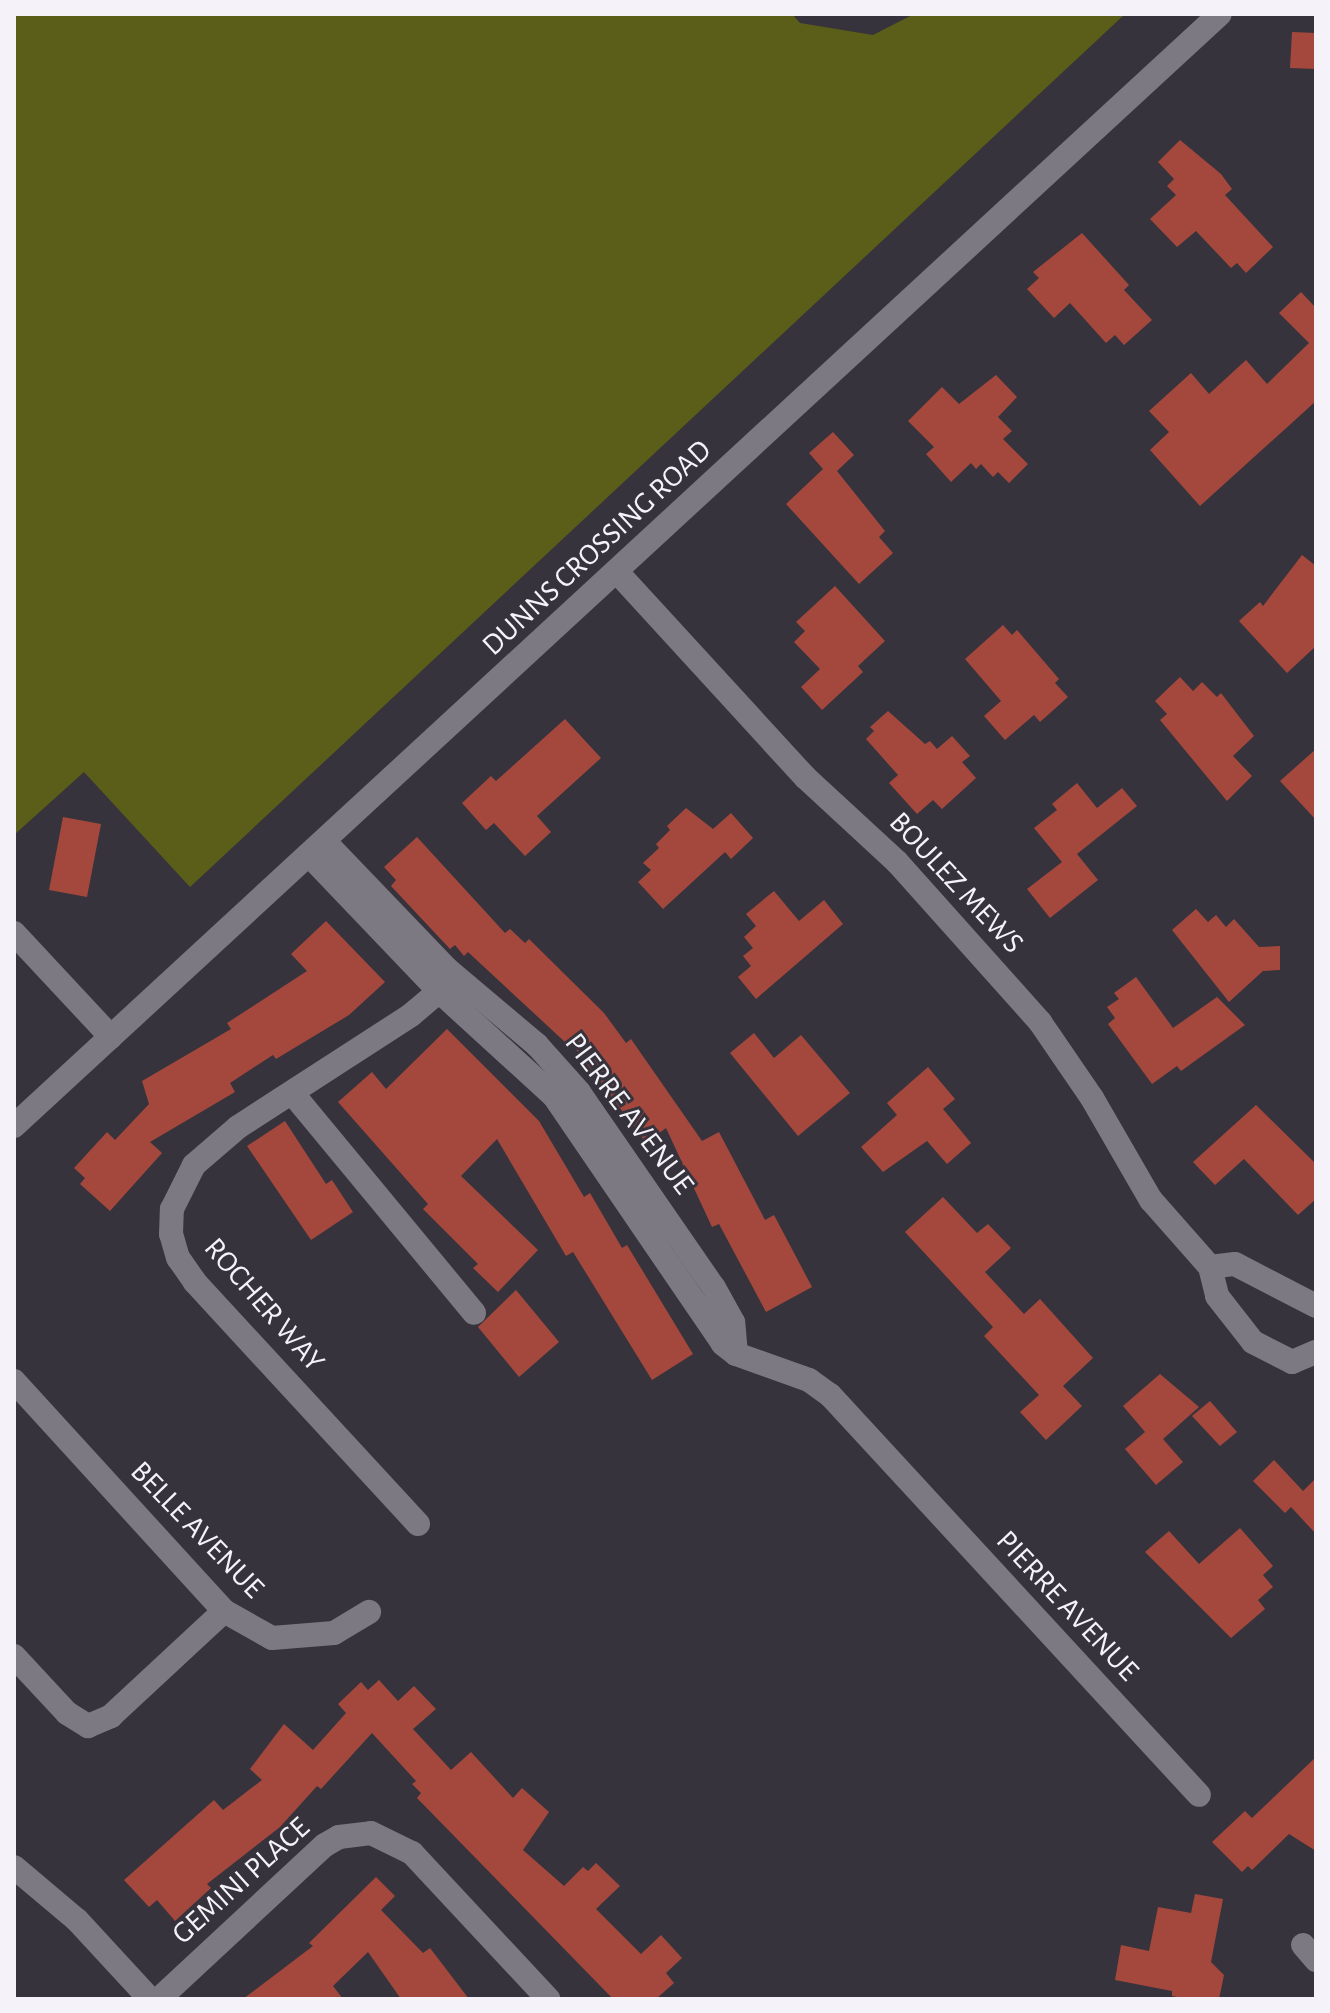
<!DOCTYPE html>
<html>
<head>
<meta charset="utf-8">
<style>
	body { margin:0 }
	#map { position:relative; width:1330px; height:2013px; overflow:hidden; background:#37333c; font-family:"Alegreya Sans",sans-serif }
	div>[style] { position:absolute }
	.green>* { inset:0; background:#5b5e18 }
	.building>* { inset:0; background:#a4483d }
	.minor>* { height:24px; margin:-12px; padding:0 12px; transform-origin:12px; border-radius:12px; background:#7c7982 }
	span { translate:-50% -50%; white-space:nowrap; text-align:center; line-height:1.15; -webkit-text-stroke:6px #37333c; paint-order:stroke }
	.street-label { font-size:30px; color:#f5f3f9 }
	.frame { position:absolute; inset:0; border:16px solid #f5f3f9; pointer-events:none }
</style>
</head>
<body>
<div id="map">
	<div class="green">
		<div style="clip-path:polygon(14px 14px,792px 14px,800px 23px,873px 35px,914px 14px,1125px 14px,190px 887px,84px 772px,14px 835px)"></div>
	</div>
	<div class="building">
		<div style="clip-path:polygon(1292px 32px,1316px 33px,1316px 69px,1290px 68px)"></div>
		<div style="clip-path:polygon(1180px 140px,1221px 174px,1232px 189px,1225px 195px,1273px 247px,1246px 273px,1237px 263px,1231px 268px,1196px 231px,1177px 247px,1150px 219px,1176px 195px,1167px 186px,1174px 179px,1158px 162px)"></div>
		<div style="clip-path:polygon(1082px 233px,1129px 285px,1124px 290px,1152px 320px,1124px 345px,1115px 335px,1106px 343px,1070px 303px,1054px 318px,1027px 289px,1039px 278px,1033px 272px)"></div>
		<div style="clip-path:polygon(1301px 292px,1316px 308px,1316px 401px,1200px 506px,1150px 450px,1169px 432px,1149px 411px,1191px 373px,1209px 394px,1246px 360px,1267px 384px,1309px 343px,1279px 313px)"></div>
		<div style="clip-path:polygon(996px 375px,1017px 397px,998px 417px,1012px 431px,1003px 439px,1028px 464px,1009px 483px,998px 472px,993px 477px,981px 464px,976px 469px,971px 463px,951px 482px,926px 454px,934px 447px,908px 421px,942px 387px,959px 404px)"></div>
		<div style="clip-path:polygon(833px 432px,854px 455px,837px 471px,885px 531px,879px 537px,893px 553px,859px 584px,786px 504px,823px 469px,809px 453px)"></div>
		<div style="clip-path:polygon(1302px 555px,1316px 566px,1316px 646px,1287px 673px,1239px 621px,1260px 602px,1263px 606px)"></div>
		<div style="clip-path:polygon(835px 586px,885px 641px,858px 666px,863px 672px,822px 710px,801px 687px,820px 669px,794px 642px,805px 631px,796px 622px)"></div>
		<div style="clip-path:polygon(1003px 625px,1012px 635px,1017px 630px,1059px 679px,1055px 683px,1068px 697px,1040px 722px,1034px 715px,1005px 740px,984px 716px,1001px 701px,965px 659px)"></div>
		<div style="clip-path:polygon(1180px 677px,1193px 691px,1202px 682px,1217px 697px,1221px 693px,1254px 736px,1233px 756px,1252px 776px,1227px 801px,1160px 720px,1167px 714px,1155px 701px)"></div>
		<div style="clip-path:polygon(888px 711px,925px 744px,930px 741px,937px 749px,952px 736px,970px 756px,962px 762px,976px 778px,942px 809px,933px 800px,917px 814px,889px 783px,898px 775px,866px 739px,874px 731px,870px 727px)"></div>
		<div style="clip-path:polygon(565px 719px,601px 758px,537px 816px,551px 832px,525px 856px,494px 823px,486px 830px,462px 803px,491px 776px,496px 781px)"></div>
		<div style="clip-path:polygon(1316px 749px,1316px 820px,1280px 781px)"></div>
		<div style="clip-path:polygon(1077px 783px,1097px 808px,1122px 788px,1137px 806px,1077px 854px,1098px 880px,1050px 918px,1027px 889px,1062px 862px,1034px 828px,1057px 810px,1052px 804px)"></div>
		<div style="clip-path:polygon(686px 808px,713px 829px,731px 813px,753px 838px,731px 859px,725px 852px,663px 909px,638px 882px,651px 870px,643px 863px,659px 848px,656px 844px,670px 830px,667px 826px)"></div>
		<div style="clip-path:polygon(63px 817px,101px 824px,87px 897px,49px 890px)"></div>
		<div style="clip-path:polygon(417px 837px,505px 933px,510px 929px,525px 943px,529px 939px,604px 1013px,626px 1043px,631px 1039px,702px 1141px,719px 1132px,765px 1220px,774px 1215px,812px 1287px,766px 1312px,719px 1224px,712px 1227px,666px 1128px,646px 1143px,569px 1040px,566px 1043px,468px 952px,464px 956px,455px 945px,450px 949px,391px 886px,396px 880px,384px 867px)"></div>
		<div style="clip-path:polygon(774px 891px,799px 921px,824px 900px,843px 924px,756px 999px,738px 977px,751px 966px,743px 956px,753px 948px,744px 937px,756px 926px,746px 914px)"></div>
		<div style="clip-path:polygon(1196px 909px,1208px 922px,1216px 915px,1226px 927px,1234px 919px,1259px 947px,1280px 946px,1280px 970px,1263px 971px,1229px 1002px,1172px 930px)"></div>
		<div style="clip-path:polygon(326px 921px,385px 982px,349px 1015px,276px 1059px,273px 1055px,230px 1083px,235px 1092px,150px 1142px,162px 1153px,110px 1211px,80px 1184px,85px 1178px,74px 1168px,107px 1132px,115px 1140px,149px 1104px,142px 1081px,231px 1029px,227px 1023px,307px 971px,291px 954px)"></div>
		<div style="clip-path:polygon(1136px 977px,1173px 1028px,1217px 997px,1245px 1025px,1181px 1071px,1177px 1066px,1152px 1084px,1108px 1024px,1115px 1018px,1107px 1007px,1119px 999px,1114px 993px)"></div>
		<div style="clip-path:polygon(447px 1029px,539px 1121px,584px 1197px,590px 1193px,622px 1248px,627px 1245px,693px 1354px,652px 1380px,573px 1252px,566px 1256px,497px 1139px,461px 1176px,538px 1250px,498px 1292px,473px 1268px,478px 1264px,423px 1209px,428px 1204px,338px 1102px,372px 1072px,386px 1089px)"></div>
		<div style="clip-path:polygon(754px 1033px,774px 1058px,801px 1035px,850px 1093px,798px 1136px,730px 1053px)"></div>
		<div style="clip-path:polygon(928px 1067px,955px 1099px,943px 1109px,971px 1143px,947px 1164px,927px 1141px,883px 1172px,861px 1147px,897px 1115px,887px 1103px)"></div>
		<div style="clip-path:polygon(1256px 1105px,1316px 1164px,1316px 1199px,1298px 1215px,1244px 1159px,1215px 1185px,1193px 1162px)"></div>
		<div style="clip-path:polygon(285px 1121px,326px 1184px,332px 1180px,353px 1212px,311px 1240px,247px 1146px)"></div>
		<div style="clip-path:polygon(943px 1197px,977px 1233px,988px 1224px,1011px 1248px,985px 1272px,1024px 1314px,1040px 1299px,1093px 1358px,1063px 1386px,1082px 1406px,1046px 1440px,1020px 1412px,1039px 1395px,984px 1336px,993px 1327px,905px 1232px)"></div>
		<div style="clip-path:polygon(516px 1290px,559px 1342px,519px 1377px,478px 1327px)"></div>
		<div style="clip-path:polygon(1160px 1374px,1199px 1407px,1163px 1439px,1183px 1462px,1156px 1485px,1125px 1449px,1145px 1432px,1123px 1406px)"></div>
		<div style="clip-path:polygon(1210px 1401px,1237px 1432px,1220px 1446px,1192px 1416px)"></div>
		<div style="clip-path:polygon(1274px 1460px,1303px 1491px,1316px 1478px,1316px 1534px,1291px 1507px,1285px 1513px,1253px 1481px)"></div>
		<div style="clip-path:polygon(1240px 1528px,1273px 1566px,1263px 1575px,1273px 1587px,1258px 1600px,1265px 1609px,1231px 1638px,1145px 1552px,1169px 1531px,1199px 1564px)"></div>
		<div style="clip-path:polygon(379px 1680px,398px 1701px,414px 1686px,436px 1709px,413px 1729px,451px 1770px,471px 1752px,513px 1798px,522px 1788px,549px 1812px,523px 1850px,564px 1886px,583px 1867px,588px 1871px,596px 1863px,620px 1886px,596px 1909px,641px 1954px,661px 1935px,682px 1958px,666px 1973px,674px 1983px,656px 1999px,613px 1999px,417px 1798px,421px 1793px,412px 1784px,416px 1781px,372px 1733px,321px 1789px,317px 1786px,280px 1827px,207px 1884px,211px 1888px,175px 1921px,157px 1900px,149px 1907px,124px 1880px,214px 1800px,223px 1810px,262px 1780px,250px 1769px,284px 1724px,313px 1750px,346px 1713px,338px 1704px,361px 1682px,368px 1690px)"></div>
		<div style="clip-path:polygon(1316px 1757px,1316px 1851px,1289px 1834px,1252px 1870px,1248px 1866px,1242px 1872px,1212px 1842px,1245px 1811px,1252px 1818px)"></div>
		<div style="clip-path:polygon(376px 1877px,395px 1896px,381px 1910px,423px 1953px,430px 1948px,469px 1999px,401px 1999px,368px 1952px,333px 1986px,343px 1999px,243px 1999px,313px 1946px,309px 1943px)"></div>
		<div style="clip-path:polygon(1195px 1894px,1223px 1899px,1211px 1962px,1224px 1975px,1219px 1999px,1186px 1999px,1172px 1996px,1172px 1991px,1115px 1980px,1121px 1945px,1149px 1951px,1158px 1907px,1191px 1913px)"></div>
	</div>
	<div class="minor">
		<div style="left:618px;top:573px;width:278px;rotate:47.5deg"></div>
		<div style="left:806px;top:778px;width:124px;rotate:42.7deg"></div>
		<div style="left:897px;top:862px;width:215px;rotate:48.2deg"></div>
		<div style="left:1040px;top:1022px;width:92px;rotate:55.6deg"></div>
		<div style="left:1092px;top:1098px;width:118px;rotate:60deg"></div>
		<div style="left:1151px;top:1200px;width:89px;rotate:48.6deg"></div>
		<div style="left:1210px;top:1267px;width:30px;rotate:76deg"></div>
		<div style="left:1217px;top:1296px;width:58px;rotate:52deg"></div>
		<div style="left:1253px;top:1342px;width:44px;rotate:27.1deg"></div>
		<div style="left:1292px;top:1362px;width:26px;rotate:-23deg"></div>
		<div style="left:310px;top:856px;width:188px;rotate:46.3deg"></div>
		<div style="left:440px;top:992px;width:154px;rotate:42.4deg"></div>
		<div style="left:554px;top:1096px;width:300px;rotate:55.7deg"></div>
		<div style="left:723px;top:1344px;width:16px;rotate:38deg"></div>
		<div style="left:736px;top:1354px;width:32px;rotate:-95deg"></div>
		<div style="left:733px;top:1322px;width:39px;rotate:-119deg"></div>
		<div style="left:714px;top:1288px;width:238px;rotate:-124.6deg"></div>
		<div style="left:579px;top:1092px;width:63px;rotate:-131.8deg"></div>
		<div style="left:537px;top:1045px;width:118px;rotate:-139.8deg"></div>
		<div style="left:447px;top:969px;width:176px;rotate:-133.8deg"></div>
		<div style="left:14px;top:933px;width:142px;rotate:47deg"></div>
		<div style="left:293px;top:1094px;width:284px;rotate:50.4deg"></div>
		<div style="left:14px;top:1126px;width:1640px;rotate:-42.68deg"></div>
		<div style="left:1210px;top:1267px;width:25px;rotate:-7deg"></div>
		<div style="left:1235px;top:1264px;width:91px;rotate:27.4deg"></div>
		<div style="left:736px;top:1354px;width:77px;rotate:19.6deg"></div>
		<div style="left:809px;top:1380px;width:26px;rotate:36deg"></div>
		<div style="left:830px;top:1395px;width:544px;rotate:47.31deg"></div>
		<div style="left:14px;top:1381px;width:311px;rotate:47.6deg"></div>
		<div style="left:224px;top:1611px;width:55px;rotate:29.4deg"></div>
		<div style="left:272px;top:1638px;width:62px;rotate:-4.6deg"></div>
		<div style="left:334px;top:1633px;width:41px;rotate:-31deg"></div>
		<div style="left:418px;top:1524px;width:329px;rotate:-132.7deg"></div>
		<div style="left:195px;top:1282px;width:29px;rotate:-125deg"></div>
		<div style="left:178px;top:1258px;width:25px;rotate:-106deg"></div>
		<div style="left:171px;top:1234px;width:25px;rotate:-88deg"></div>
		<div style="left:172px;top:1209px;width:49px;rotate:-63.4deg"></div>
		<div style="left:194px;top:1165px;width:58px;rotate:-40.8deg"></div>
		<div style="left:238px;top:1127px;width:206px;rotate:-32.9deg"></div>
		<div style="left:411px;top:1015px;width:51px;rotate:-40.2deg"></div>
		<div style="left:14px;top:1656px;width:78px;rotate:47.1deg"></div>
		<div style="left:67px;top:1713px;width:25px;rotate:32deg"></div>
		<div style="left:88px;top:1726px;width:25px;rotate:-23deg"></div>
		<div style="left:111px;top:1716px;width:154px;rotate:-42.9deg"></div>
		<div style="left:14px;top:1867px;width:82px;rotate:40.1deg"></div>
		<div style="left:77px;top:1920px;width:108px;rotate:47.3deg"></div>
		<div style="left:1303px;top:1945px;width:20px;rotate:49deg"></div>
		<div style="left:159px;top:1999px;width:226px;rotate:-42.9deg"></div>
		<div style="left:325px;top:1845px;width:16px;rotate:-30deg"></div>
		<div style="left:339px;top:1837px;width:32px;rotate:-7deg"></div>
		<div style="left:371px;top:1833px;width:46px;rotate:26deg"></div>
		<div style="left:412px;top:1853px;width:200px;rotate:47deg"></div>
	</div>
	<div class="street-label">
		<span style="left:597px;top:548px;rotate:-43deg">DUNNS CROSSING ROAD</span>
		<span style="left:956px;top:883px;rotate:47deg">BOULEZ MEWS</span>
		<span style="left:629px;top:1114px;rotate:53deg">PIERRE AVENUE</span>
		<span style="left:264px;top:1305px;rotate:49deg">ROCHER WAY</span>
		<span style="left:197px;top:1530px;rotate:46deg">BELLE AVENUE</span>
		<span style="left:1067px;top:1606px;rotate:47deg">PIERRE AVENUE</span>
		<span style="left:241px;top:1881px;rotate:-42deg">GEMINI PLACE</span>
	</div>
	<div class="frame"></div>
</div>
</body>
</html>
